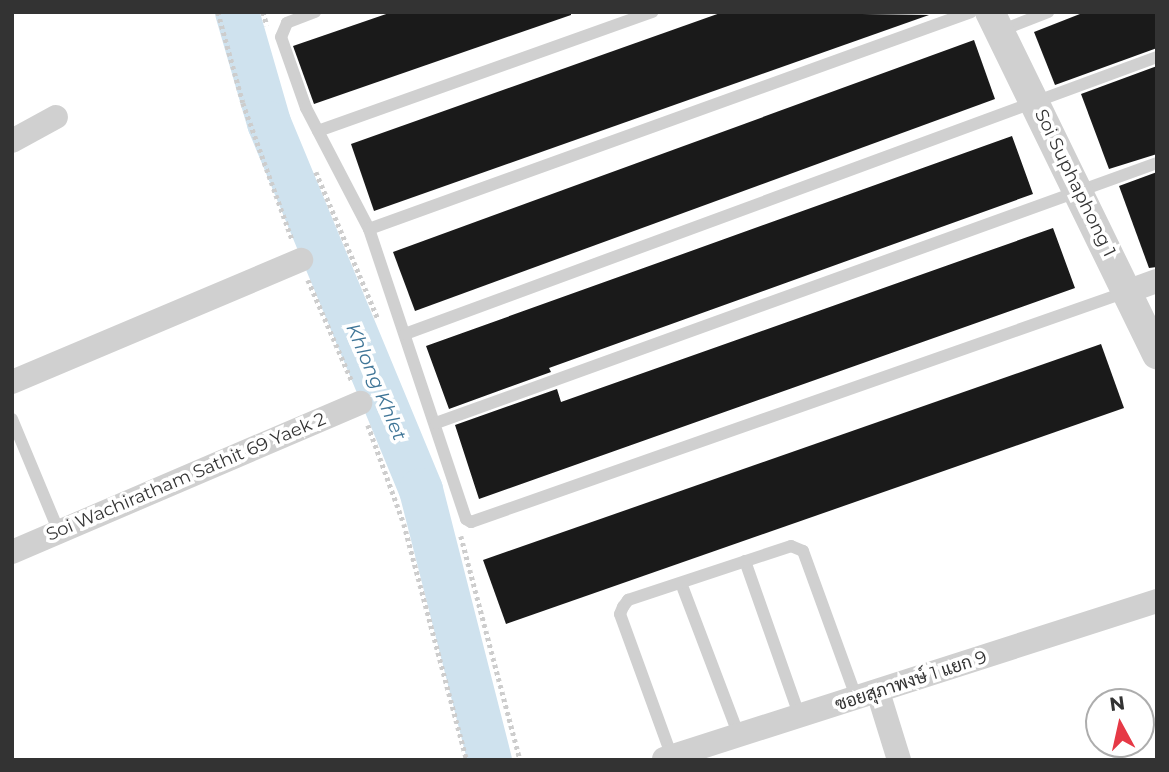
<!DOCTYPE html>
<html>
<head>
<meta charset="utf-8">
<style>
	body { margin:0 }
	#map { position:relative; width:1169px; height:772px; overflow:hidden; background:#fff; font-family:Montserrat,Sarabun,sans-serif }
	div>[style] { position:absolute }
	.river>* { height:44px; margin:-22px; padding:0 22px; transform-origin:22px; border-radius:22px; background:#cfe2ee }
	.building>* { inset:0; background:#1a1a1a }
	.path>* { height:4.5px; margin-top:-2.25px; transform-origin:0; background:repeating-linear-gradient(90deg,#cdcdcd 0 3.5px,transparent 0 7px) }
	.service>* { height:12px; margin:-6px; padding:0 6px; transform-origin:6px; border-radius:6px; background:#d0d0d0 }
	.minor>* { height:24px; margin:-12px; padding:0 12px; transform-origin:12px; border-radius:12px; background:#d0d0d0 }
	.tertiary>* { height:30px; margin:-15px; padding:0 15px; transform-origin:15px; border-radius:15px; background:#d0d0d0 }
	span { translate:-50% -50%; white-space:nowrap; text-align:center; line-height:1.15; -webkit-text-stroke:7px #fff; paint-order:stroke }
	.street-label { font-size:18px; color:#333 }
	.water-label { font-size:19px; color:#3f7597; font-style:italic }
	.frame { position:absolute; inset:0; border:14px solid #333; pointer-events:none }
	.north { position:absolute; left:1085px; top:688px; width:70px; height:70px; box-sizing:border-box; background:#fff; border:2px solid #adadad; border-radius:50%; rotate:352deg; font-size:19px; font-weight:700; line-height:28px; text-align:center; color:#333 }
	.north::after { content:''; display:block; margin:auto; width:24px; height:32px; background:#e63946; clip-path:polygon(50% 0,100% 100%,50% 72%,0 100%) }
</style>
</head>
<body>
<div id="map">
	<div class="river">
		<div style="left:237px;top:12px;width:116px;rotate:73.9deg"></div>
		<div style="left:269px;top:123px;width:397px;rotate:67.5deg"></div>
		<div style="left:421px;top:490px;width:279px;rotate:75.7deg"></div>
	</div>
	<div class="building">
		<div style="clip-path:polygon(392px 12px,571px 12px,571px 15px,314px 104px,293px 46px)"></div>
		<div style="clip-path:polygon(723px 12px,929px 15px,374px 211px,351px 144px)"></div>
		<div style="clip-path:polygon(1085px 12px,1157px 12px,1157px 48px,1055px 85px,1034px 32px)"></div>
		<div style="clip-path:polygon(974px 40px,995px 99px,415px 311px,393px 252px)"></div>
		<div style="clip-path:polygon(1157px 66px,1157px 154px,1109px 169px,1081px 94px)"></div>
		<div style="clip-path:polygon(1012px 136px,1033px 194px,549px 368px,551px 372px,449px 409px,426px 346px)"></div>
		<div style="clip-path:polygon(1157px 172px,1157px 267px,1149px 268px,1119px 186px)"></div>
		<div style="clip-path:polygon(1053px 228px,1075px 288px,479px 499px,455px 425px,557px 389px,561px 402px)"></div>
		<div style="clip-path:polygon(1101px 344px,1124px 408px,506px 624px,483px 560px)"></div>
	</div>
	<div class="path">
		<div style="left:218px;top:12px;width:94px;rotate:74.6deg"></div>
		<div style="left:243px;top:103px;width:145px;rotate:70.2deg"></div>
		<div style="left:263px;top:12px;width:14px;rotate:73deg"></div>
		<div style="left:316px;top:172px;width:160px;rotate:67.1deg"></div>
		<div style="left:308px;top:280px;width:110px;rotate:66.5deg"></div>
		<div style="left:368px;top:425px;width:105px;rotate:70deg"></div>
		<div style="left:404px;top:524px;width:244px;rotate:75.1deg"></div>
		<div style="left:461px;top:536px;width:232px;rotate:75.2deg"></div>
	</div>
	<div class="service">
		<div style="left:315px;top:12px;width:30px;rotate:159deg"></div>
		<div style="left:287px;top:23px;width:15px;rotate:113deg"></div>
		<div style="left:281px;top:37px;width:75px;rotate:70.6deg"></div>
		<div style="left:306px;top:108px;width:136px;rotate:62.5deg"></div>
		<div style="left:369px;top:229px;width:306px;rotate:71.5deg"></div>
		<div style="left:466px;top:519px;width:6px;rotate:31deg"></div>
		<div style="left:471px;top:522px;width:697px;rotate:-19.34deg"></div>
		<div style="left:1000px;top:31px;width:52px;rotate:-21.6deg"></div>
		<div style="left:318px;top:131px;width:355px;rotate:-19.6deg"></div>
		<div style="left:369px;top:229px;width:640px;rotate:-19.82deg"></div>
		<div style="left:405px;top:334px;width:801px;rotate:-20.22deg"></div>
		<div style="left:12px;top:419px;width:122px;rotate:67.4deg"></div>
		<div style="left:436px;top:423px;width:766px;rotate:-19.83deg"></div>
		<div style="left:745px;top:561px;width:165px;rotate:70.6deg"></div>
		<div style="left:681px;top:583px;width:164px;rotate:69.2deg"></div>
		<div style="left:672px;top:757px;width:152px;rotate:-110deg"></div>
		<div style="left:620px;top:614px;width:8px;rotate:-67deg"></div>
		<div style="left:623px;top:607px;width:9px;rotate:-54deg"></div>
		<div style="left:628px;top:600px;width:172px;rotate:-18.3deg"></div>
		<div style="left:791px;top:546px;width:13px;rotate:23deg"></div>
		<div style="left:803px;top:551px;width:158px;rotate:70deg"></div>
	</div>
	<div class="minor">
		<div style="left:12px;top:141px;width:50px;rotate:-28.6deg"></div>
		<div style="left:1129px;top:291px;width:30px;rotate:-20deg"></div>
		<div style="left:12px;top:382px;width:314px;rotate:-22.9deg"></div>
		<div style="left:12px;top:552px;width:379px;rotate:-23.2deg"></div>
		<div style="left:878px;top:692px;width:71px;rotate:72.8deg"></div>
		<div style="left:664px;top:759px;width:518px;rotate:-17.77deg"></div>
	</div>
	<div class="tertiary">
		<div style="left:990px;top:12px;width:381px;rotate:64deg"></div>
	</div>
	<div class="street-label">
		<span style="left:1075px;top:183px;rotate:64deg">Soi Suphaphong 1</span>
		<span style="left:186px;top:477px;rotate:-23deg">Soi Wachiratham Sathit 69 Yaek 2</span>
		<span style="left:911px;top:681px;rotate:-18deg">ซอยสุภาพงษ์ 1 แยก 9</span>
	</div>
	<div class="water-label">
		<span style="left:376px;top:382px;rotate:67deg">Khlong Khlet</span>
	</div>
	<div class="frame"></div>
	<div class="north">N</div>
</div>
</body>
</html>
